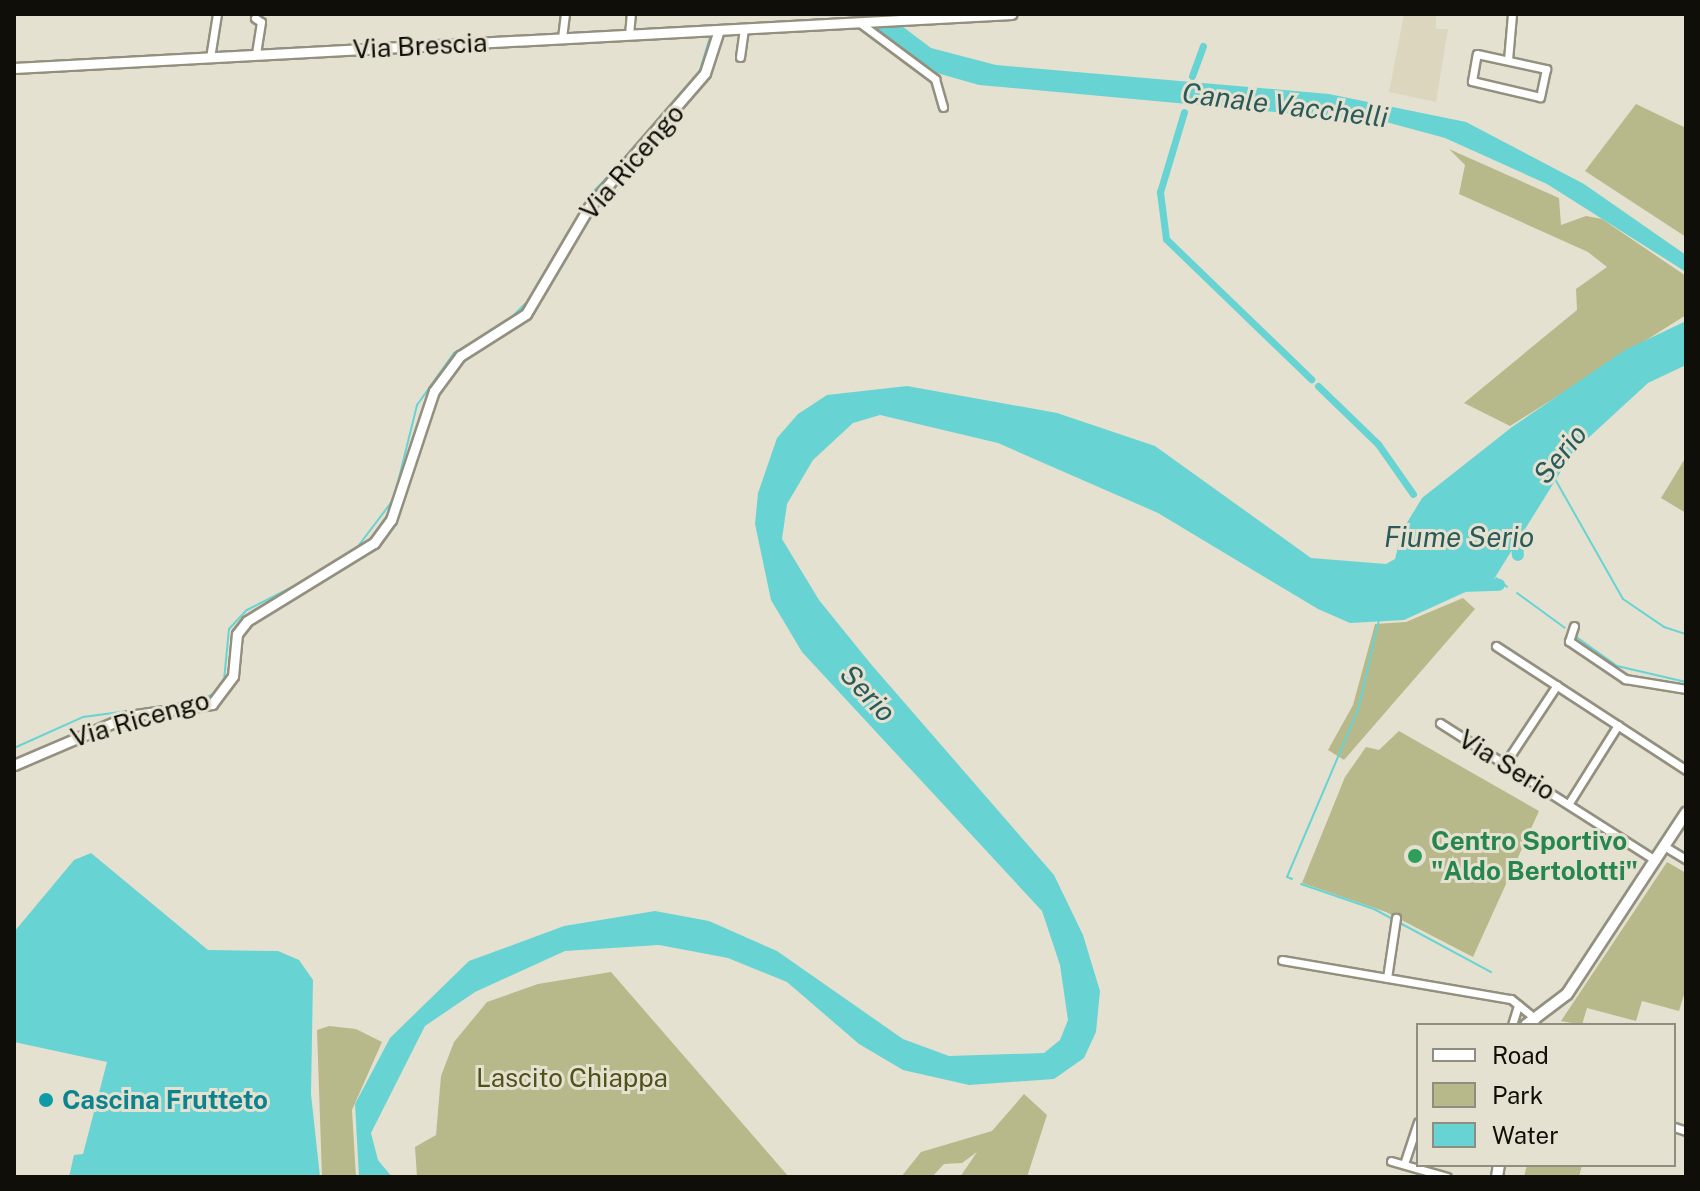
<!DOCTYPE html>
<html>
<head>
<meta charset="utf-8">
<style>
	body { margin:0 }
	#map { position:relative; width:1700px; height:1191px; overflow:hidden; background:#e5e1d0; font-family:"Public Sans",sans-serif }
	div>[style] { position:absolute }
	.built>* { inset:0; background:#dcd6be }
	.green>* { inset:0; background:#b7b98b }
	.water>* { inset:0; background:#67d4d3 }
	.stream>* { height:2px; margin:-1px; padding:0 1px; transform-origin:1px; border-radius:1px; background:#67d4d3 }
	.canal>* { height:7px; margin:-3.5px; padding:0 3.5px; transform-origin:3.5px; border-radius:3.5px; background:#67d4d3 }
	.river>* { height:12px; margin:-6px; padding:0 6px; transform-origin:6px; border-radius:6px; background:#67d4d3 }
	.roads { filter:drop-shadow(2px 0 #939080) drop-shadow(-2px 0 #939080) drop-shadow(0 2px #939080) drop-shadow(0 -2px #939080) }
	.minor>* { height:7px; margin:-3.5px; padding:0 3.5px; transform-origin:3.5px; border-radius:3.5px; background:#fff }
	.tertiary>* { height:9px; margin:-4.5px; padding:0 4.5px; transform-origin:4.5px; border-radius:4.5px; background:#fff }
	.secondary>* { height:10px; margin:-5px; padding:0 5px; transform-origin:5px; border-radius:5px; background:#fff }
	.dots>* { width:22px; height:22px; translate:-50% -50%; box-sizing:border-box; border:4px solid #e5e1d0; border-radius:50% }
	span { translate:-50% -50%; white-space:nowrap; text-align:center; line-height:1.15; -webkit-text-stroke:6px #e5e1d0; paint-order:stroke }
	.street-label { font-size:26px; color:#0f0e08 }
	.leisure-label { font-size:26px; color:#27864d; font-weight:700 }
	.left { translate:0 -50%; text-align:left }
	.park-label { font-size:26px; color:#515219 }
	.culture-label { font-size:26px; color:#0d838f; font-weight:700 }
	.water-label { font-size:28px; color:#2a5a5a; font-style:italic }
	.frame { position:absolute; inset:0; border:16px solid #0f0e08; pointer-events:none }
	.legend { position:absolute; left:1416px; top:1023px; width:260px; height:144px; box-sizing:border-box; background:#e5e1d0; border:2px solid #8f8d80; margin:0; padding:10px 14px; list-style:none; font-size:24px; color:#0f0e08 }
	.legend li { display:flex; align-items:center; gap:16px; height:40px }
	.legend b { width:40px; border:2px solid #8f8d80 }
</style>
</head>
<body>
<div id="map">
	<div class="built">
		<div style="clip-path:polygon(1404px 14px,1436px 14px,1436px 29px,1448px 29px,1436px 102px,1389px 92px)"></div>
	</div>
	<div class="green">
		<div style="clip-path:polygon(1636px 104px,1686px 128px,1686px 237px,1585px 171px)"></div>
		<div style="clip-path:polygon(1449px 149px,1559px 198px,1561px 225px,1586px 216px,1602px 219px,1686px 276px,1686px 315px,1510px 426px,1464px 403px,1577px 310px,1576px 289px,1607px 267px,1588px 252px,1459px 194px,1465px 165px)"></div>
		<div style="clip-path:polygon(1686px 457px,1686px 513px,1661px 498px)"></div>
		<div style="clip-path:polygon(1463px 598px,1475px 609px,1344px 760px,1328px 750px,1353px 705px,1375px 624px,1406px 622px)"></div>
		<div style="clip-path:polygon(1399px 731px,1539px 811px,1473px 957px,1386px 912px,1302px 883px,1345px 777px,1366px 747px,1379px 750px)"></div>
		<div style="clip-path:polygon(1667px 862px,1686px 873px,1686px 988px,1679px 1011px,1642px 1001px,1636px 1021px,1587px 1008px,1582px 1025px,1561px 1021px)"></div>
		<div style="clip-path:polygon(611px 972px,789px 1177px,417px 1177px,415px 1147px,436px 1135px,441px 1076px,454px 1042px,487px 1002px,538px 984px)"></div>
		<div style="clip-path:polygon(329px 1026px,356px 1029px,382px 1042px,352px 1110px,356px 1177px,322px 1177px,317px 1030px)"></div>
		<div style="clip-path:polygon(1024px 1094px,1047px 1115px,1027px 1177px,960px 1177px,977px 1152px,962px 1163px,944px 1164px,932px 1177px,901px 1177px,921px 1152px,992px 1131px)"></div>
		<div style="clip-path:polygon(1527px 1165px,1582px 1165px,1579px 1177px,1524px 1177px)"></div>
	</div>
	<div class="water">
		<div style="clip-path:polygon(856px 14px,886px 14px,931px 48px,996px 65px,1329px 94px,1466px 122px,1584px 184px,1686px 255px,1686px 272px,1547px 184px,1445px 138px,1386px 122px,979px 85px,930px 71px)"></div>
		<div style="clip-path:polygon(1686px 321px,1686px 365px,1648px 383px,1573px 452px,1494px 579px,1404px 620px,1350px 623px,1318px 609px,1158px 513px,998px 443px,880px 415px,853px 423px,813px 460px,787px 504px,782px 539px,819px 600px,870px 663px,1054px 875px,1083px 935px,1100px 991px,1096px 1032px,1084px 1058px,1054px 1079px,969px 1085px,903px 1070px,859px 1044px,787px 982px,728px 958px,659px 945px,565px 951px,475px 992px,425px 1026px,371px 1133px,378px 1160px,392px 1177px,359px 1177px,355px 1104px,390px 1038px,469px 961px,564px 926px,655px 911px,709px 921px,777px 951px,903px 1039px,949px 1056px,1044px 1053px,1060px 1040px,1068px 1020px,1060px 965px,1042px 911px,802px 652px,771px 600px,755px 524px,758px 493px,777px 438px,798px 414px,827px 395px,907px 386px,1057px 413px,1155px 446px,1311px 558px,1386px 564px,1395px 559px,1402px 531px,1422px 498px,1512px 427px,1625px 350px)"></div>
		<div style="clip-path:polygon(91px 853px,208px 950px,278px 951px,299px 960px,313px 980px,311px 1094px,320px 1177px,69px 1177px,74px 1155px,83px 1154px,107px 1062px,14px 1042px,14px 932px,74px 860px)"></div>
	</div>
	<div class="stream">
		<div style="left:699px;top:73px;width:39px;rotate:-73deg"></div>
		<div style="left:553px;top:260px;width:76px;rotate:-60.1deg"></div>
		<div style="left:591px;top:194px;width:49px;rotate:-45.8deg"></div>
		<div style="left:511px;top:318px;width:25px;rotate:-45deg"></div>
		<div style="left:1555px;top:479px;width:138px;rotate:60.5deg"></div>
		<div style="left:1623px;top:599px;width:50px;rotate:34.3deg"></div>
		<div style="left:1664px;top:627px;width:23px;rotate:18deg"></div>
		<div style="left:395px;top:494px;width:92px;rotate:-76.1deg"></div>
		<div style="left:417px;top:405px;width:64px;rotate:-54.6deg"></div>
		<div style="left:454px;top:353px;width:61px;rotate:-30.8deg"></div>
		<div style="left:356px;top:549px;width:61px;rotate:-52.9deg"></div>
		<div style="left:1496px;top:578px;width:14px;rotate:39deg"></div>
		<div style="left:1517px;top:593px;width:59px;rotate:36.1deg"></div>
		<div style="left:1575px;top:636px;width:52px;rotate:35.5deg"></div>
		<div style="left:1617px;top:666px;width:71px;rotate:13.1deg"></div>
		<div style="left:224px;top:680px;width:51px;rotate:-84.4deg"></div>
		<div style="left:229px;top:629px;width:26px;rotate:-47deg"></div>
		<div style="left:247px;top:610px;width:59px;rotate:-27deg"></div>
		<div style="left:194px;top:702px;width:22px;rotate:-22deg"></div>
		<div style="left:14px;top:748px;width:76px;rotate:-24.2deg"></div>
		<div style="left:83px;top:717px;width:98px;rotate:-7.6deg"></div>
		<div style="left:1292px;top:879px;width:5px;rotate:-158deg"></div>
		<div style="left:1287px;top:877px;width:181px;rotate:-67deg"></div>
		<div style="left:1358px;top:710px;width:92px;rotate:-76.9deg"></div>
		<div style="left:1301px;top:884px;width:77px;rotate:18.9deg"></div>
		<div style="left:1374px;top:909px;width:133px;rotate:28.3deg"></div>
	</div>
	<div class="canal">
		<div style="left:1192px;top:76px;width:32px;rotate:-70deg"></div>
		<div style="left:1184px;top:112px;width:84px;rotate:106.7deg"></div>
		<div style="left:1160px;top:192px;width:47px;rotate:82.7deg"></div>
		<div style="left:1166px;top:239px;width:202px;rotate:44deg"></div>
		<div style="left:1318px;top:386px;width:83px;rotate:44deg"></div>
		<div style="left:1378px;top:444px;width:61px;rotate:55deg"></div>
	</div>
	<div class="river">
		<div style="left:1515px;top:522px;width:33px;rotate:85deg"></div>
		<div style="left:1463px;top:586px;width:36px;rotate:-2deg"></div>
	</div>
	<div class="roads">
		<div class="minor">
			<div style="left:255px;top:18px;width:7px;rotate:34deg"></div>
			<div style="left:261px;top:22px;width:33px;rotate:99deg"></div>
			<div style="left:860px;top:23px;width:94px;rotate:36.7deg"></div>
			<div style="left:935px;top:79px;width:29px;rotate:74deg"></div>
			<div style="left:629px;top:35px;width:21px;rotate:-85deg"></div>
			<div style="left:562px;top:38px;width:24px;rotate:-83deg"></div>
			<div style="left:1477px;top:54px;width:71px;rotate:12.3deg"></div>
			<div style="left:1546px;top:69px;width:29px;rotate:102deg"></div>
			<div style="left:1540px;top:97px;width:70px;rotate:-166.8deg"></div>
			<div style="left:1472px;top:81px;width:27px;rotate:-80deg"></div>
			<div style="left:740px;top:57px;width:28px;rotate:-82deg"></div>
			<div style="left:210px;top:58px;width:45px;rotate:-81deg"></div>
			<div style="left:1508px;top:60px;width:46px;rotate:-85deg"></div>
			<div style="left:1574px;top:626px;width:16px;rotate:108deg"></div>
			<div style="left:1569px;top:641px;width:68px;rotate:34.2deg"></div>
			<div style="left:1625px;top:679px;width:62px;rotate:9.3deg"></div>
			<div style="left:1496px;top:646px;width:227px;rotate:33.1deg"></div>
			<div style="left:1440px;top:723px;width:255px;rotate:32.5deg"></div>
			<div style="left:1506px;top:762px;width:92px;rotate:-56.5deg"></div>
			<div style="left:1569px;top:803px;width:92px;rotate:-57.9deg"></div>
			<div style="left:1664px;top:846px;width:26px;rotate:31deg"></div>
			<div style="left:1282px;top:960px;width:232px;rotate:9.7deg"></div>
			<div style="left:1511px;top:999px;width:32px;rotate:39deg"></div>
			<div style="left:1387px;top:978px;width:61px;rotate:-81.5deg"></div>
			<div style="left:1512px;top:1025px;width:21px;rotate:-73deg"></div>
			<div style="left:1674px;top:1127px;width:13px;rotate:18deg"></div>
			<div style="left:1391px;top:1161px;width:58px;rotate:15.9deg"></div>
			<div style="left:1404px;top:1164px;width:44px;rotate:-71.6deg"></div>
		</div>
		<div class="tertiary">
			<div style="left:14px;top:68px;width:999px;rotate:-3.1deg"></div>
			<div style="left:14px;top:765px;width:125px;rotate:-23.1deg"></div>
			<div style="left:129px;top:716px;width:84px;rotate:-8.2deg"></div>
			<div style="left:212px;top:704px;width:35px;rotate:-53deg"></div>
			<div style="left:233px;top:676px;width:42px;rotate:-84.6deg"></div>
			<div style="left:237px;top:634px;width:16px;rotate:-52deg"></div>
			<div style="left:247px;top:621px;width:149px;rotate:-31.6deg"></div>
			<div style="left:374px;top:543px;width:29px;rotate:-54deg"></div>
			<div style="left:391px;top:520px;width:136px;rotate:-71.6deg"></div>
			<div style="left:434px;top:391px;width:44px;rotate:-53.4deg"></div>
			<div style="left:460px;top:356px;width:78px;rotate:-32.5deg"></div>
			<div style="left:526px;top:314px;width:124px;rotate:-59.5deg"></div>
			<div style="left:589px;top:207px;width:177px;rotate:-49.1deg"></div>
			<div style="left:705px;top:73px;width:45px;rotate:-72deg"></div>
		</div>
		<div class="secondary">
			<div style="left:1526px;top:1025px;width:51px;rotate:-37.1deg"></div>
			<div style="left:1567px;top:994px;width:217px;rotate:-56.7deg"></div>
			<div style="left:1497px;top:1177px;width:12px;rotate:-81deg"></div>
		</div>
	</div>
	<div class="dots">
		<div style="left:1415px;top:856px;background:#2e9e5b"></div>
		<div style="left:46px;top:1100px;background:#0f9aa8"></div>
	</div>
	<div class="street-label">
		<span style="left:420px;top:46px;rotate:-3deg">Via Brescia</span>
		<span style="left:632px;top:162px;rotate:-49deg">Via Ricengo</span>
		<span style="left:140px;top:719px;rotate:-16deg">Via Ricengo</span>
		<span style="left:1507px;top:765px;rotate:32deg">Via Serio</span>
	</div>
	<div class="leisure-label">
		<span class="left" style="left:1431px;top:856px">Centro Sportivo<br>"Aldo Bertolotti"</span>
	</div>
	<div class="park-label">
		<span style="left:572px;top:1078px">Lascito Chiappa</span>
	</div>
	<div class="culture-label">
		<span class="left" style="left:62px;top:1100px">Cascina Frutteto</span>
	</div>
	<div class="water-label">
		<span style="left:1285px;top:105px;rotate:7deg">Canale Vacchelli</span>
		<span style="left:1560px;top:454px;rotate:-51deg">Serio</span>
		<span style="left:1459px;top:537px">Fiume Serio</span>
		<span style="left:868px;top:693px;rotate:47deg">Serio</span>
	</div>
	<div class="frame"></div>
	<ul class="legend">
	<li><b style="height:10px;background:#fff"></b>Road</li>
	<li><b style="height:22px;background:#b7b98b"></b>Park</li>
	<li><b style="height:22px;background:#67d4d3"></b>Water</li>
	</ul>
</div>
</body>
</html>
